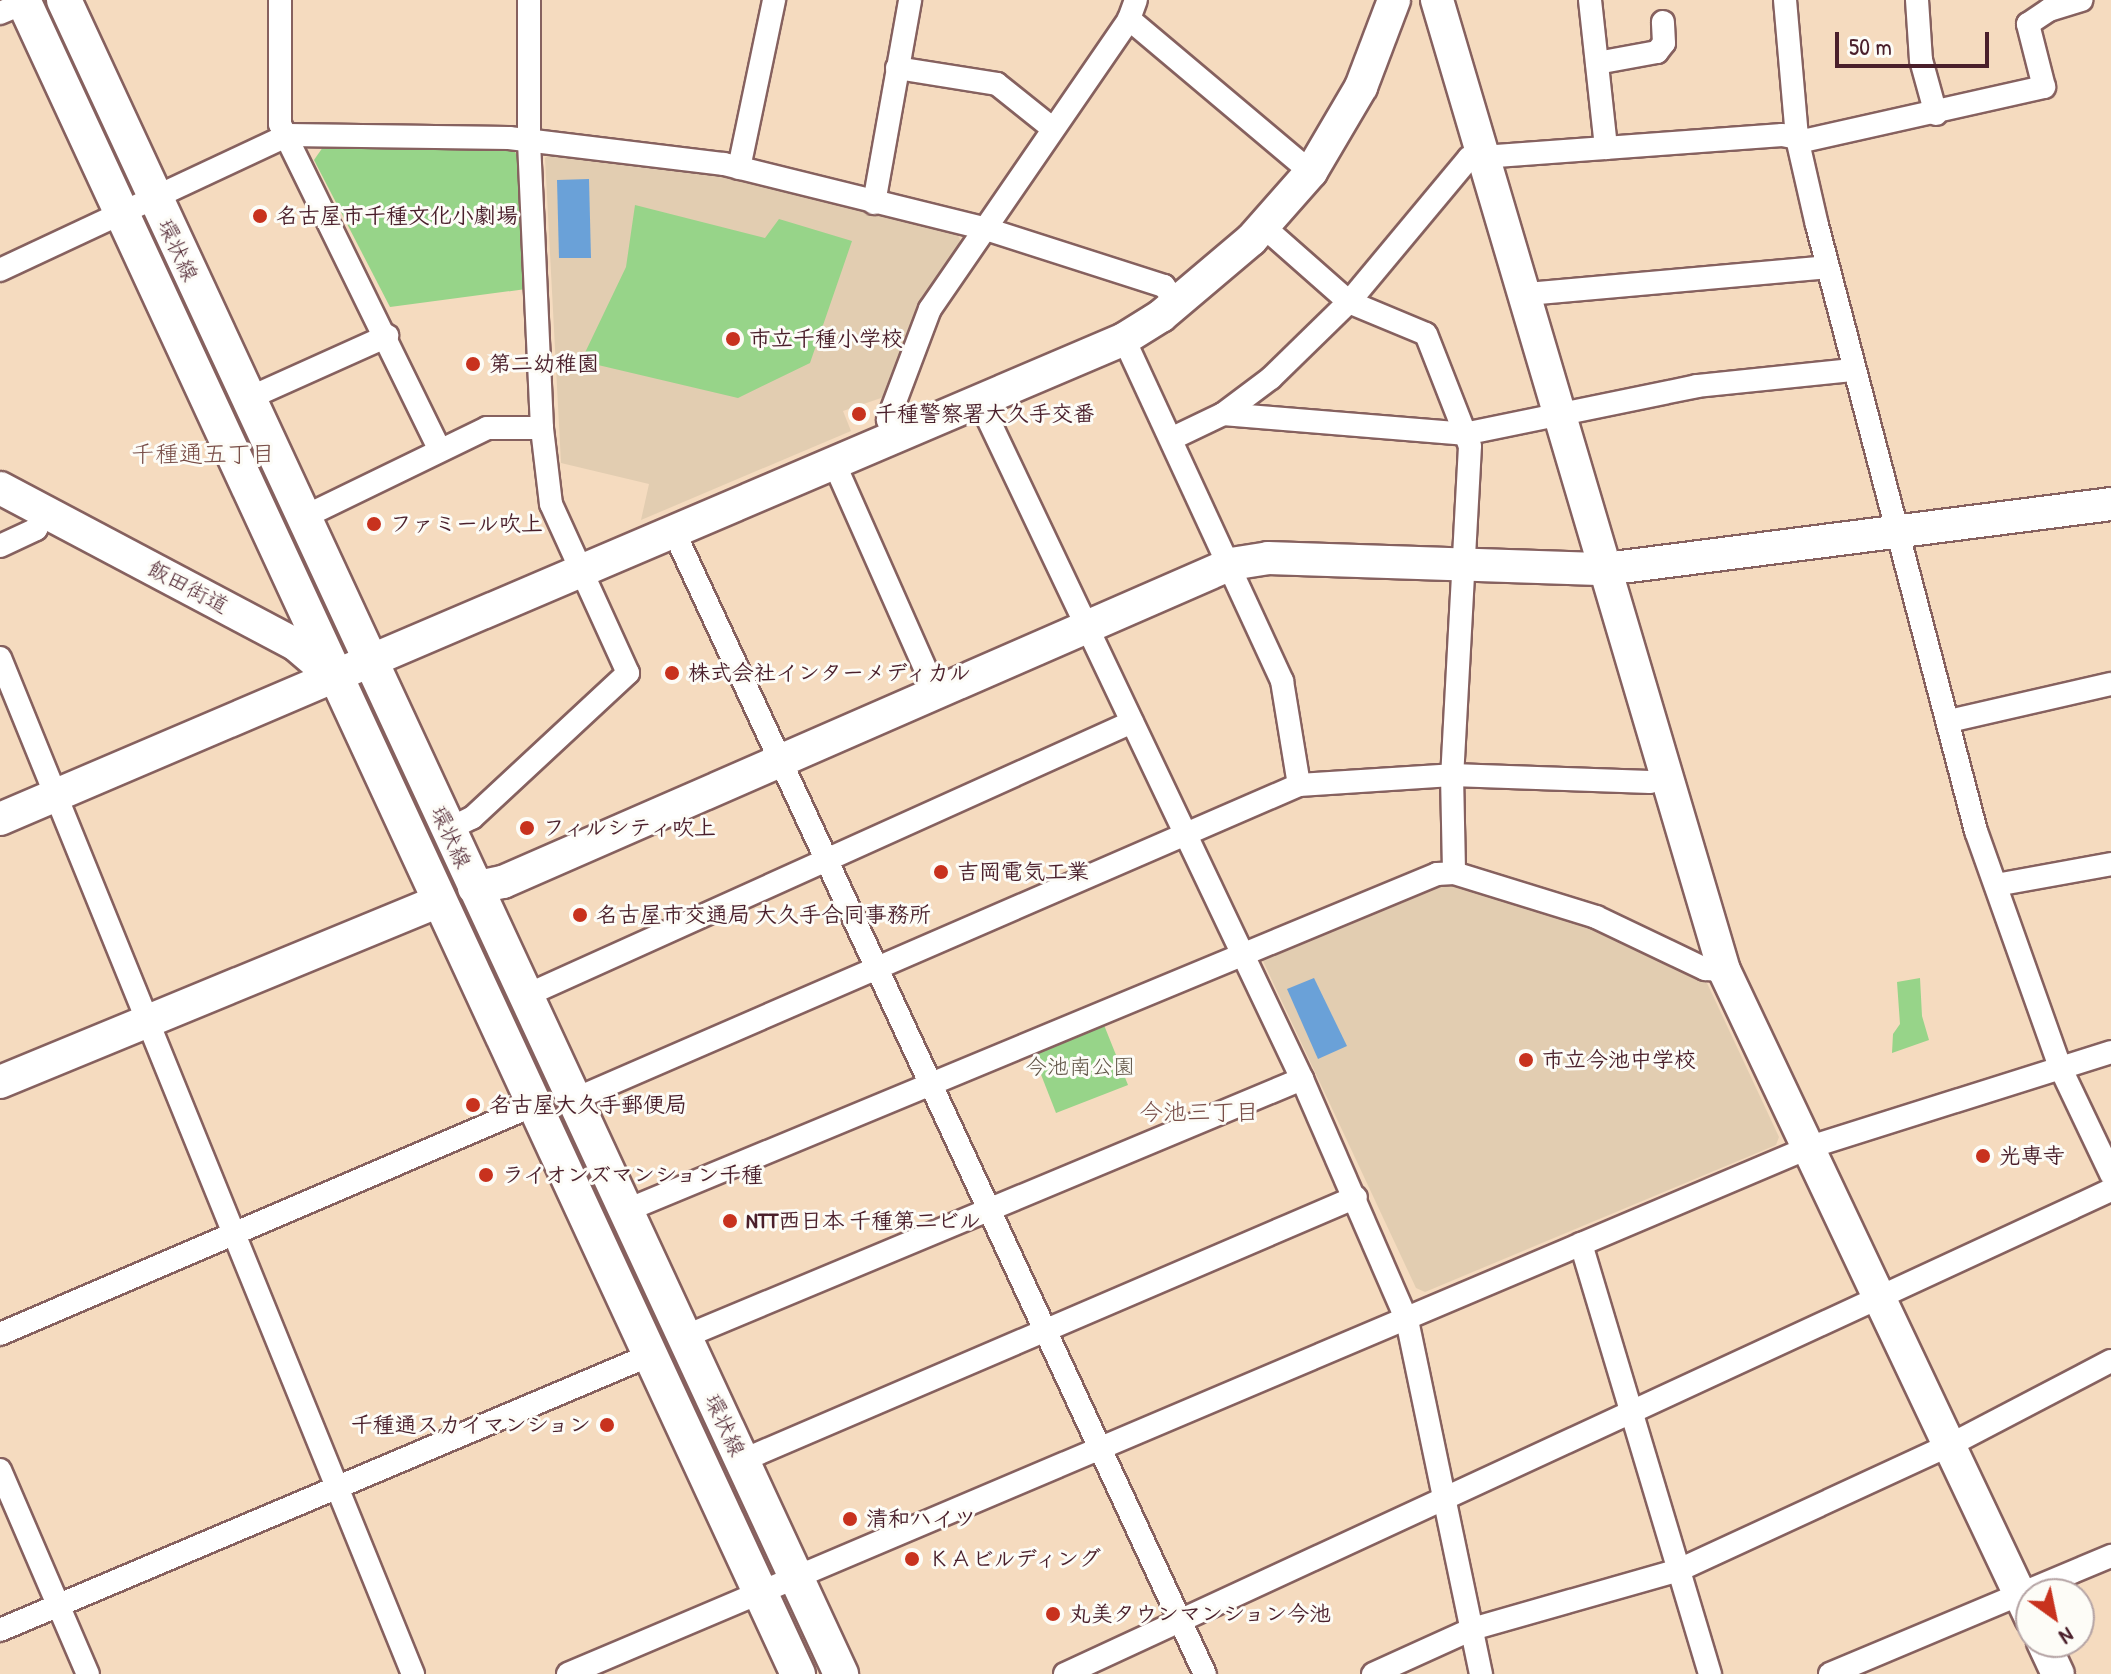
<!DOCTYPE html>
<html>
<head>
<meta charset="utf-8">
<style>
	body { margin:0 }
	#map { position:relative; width:2111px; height:1674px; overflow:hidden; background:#f5dbbf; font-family:"Patrick Hand","Klee One",sans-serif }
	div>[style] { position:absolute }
	.built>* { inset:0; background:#e2cdb1 }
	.green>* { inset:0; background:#97d489 }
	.water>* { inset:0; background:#6aa1d8 }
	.roads { filter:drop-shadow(2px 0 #86615f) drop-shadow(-2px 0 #86615f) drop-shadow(0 2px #86615f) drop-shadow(0 -2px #86615f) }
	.street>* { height:22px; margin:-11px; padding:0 11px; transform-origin:11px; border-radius:11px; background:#fff }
	.secondary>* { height:32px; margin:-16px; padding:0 16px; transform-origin:16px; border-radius:16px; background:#fff }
	.primary>* { height:34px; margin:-17px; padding:0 17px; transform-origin:17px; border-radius:17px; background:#fff }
	.dots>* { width:22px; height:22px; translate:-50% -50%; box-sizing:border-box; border:4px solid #fdfcf7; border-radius:50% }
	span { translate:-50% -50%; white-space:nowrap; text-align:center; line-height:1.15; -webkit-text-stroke:6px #fdfcf7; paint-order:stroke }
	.poi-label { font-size:22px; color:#4a1f2b; font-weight:700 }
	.left { translate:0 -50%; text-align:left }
	.right { translate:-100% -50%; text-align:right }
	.street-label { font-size:22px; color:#4a1f2b }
	.park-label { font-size:22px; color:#615547 }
	.neighbourhood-label { font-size:24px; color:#784d47 }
	.north { position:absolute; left:2015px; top:1578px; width:80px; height:80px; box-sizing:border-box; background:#fdfcf7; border:2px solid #b5a4a5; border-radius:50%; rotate:147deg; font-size:22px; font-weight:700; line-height:32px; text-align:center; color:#4a1f2b }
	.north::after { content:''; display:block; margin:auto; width:28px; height:36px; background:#c8321e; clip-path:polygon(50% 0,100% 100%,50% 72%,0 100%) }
	.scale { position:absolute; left:1835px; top:32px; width:154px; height:36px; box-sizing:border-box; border:4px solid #4a1f2b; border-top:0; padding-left:10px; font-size:24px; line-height:28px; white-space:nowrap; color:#4a1f2b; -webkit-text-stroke:6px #fdfcf7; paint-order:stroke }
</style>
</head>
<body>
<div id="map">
	<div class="built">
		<div style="clip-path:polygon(552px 152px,720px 174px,957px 233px,962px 244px,937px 281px,884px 397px,843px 411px,851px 431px,641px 520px,649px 484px,561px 463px,545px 158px)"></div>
		<div style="clip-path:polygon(1442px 882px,1595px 927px,1707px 983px,1779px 1137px,1776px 1145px,1425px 1292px,1416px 1288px,1263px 961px,1265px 954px)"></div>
	</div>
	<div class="green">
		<div style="clip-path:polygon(323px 147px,513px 150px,519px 157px,526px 289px,390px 307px,314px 160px)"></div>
		<div style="clip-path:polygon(635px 205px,765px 238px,779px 219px,852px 241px,810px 363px,738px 398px,581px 361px,626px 267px)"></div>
		<div style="clip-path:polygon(1920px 978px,1922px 1016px,1929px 1040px,1892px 1053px,1893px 1034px,1900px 1024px,1897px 982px)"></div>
		<div style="clip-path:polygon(1102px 1020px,1128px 1085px,1056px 1113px,1031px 1049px)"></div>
	</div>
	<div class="water">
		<div style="clip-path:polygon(589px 179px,591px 258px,559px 258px,557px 180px)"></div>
		<div style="clip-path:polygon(1314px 978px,1347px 1046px,1318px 1059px,1287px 989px)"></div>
	</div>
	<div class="roads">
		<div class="street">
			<div style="left:280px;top:0;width:124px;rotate:90deg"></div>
			<div style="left:280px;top:124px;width:361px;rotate:63.9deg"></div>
			<div style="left:1590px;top:0;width:149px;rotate:83.8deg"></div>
			<div style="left:1785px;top:0;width:139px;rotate:85deg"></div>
			<div style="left:1797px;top:138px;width:89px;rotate:77.1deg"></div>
			<div style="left:1817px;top:225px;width:627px;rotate:75.3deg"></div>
			<div style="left:1976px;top:831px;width:251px;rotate:70.4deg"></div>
			<div style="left:2060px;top:1067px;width:119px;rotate:64.5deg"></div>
			<div style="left:1917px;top:0;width:60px;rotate:86.2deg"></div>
			<div style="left:1921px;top:60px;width:56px;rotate:74.5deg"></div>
			<div style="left:0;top:13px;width:26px;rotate:-23deg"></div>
			<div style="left:1129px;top:19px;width:238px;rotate:40.1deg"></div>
			<div style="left:1597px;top:63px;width:61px;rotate:-10.4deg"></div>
			<div style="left:1657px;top:52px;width:11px;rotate:-52deg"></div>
			<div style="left:1664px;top:43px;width:21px;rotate:-93deg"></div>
			<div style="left:897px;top:68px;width:101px;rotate:9.1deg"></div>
			<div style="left:997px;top:84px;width:70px;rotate:38.7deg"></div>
			<div style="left:739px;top:168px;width:172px;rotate:-78.2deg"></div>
			<div style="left:874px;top:203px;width:206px;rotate:-79.9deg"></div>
			<div style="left:1264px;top:227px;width:113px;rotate:41.4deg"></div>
			<div style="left:1349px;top:302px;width:83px;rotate:22.6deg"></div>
			<div style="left:1426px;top:334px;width:120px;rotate:68.6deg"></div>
			<div style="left:1470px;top:446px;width:329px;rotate:93.1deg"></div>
			<div style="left:1452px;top:775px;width:98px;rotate:88.8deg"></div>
			<div style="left:0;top:270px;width:318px;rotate:-25.1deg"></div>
			<div style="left:288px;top:135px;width:221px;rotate:0.8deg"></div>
			<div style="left:509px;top:138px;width:217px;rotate:6.9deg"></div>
			<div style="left:724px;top:164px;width:267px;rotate:13.9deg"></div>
			<div style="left:983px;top:228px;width:190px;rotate:17.8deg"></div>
			<div style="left:1164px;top:286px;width:21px;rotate:53deg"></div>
			<div style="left:1527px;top:294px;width:301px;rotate:-5.1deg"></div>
			<div style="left:1124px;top:339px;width:377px;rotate:65.2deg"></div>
			<div style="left:1282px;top:681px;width:105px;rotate:80.7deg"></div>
			<div style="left:247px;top:399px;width:154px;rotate:-24.2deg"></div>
			<div style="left:980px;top:402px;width:750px;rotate:64.56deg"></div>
			<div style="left:1302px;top:1079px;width:263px;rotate:66.5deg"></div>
			<div style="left:1407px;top:1320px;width:362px;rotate:78.2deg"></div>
			<div style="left:1223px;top:414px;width:242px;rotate:4.7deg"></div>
			<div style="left:1464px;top:434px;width:238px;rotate:-11.6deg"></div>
			<div style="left:1697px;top:386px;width:157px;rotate:-5.9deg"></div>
			<div style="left:1173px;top:438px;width:55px;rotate:-25.6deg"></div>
			<div style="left:1223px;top:414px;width:60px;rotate:-36.9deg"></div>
			<div style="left:1271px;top:378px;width:109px;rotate:-44.3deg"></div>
			<div style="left:1349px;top:302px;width:187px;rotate:-50.2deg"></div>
			<div style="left:1469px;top:158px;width:314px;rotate:-4.2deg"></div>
			<div style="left:1782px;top:135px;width:25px;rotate:11deg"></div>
			<div style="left:1807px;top:140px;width:243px;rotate:-12.6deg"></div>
			<div style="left:2044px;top:87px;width:65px;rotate:-104.3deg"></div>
			<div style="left:2028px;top:24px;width:25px;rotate:-34deg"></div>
			<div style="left:2049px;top:10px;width:34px;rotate:-17deg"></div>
			<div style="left:896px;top:439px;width:21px;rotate:-113deg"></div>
			<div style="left:888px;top:420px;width:119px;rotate:-69.3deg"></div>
			<div style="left:930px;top:309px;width:352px;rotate:-55.5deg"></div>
			<div style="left:1129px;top:19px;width:20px;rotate:-70deg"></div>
			<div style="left:835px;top:465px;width:247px;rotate:66.1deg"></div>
			<div style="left:302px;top:518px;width:206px;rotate:-25.9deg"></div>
			<div style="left:487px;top:428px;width:55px"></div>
			<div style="left:675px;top:534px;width:1257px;rotate:65.07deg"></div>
			<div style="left:0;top:546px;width:40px;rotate:-25deg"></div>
			<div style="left:36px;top:529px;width:20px;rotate:-63deg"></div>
			<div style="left:0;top:658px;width:1097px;rotate:67.88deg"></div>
			<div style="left:1949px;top:721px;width:166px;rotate:-12.9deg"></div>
			<div style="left:447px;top:830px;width:28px;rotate:-26deg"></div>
			<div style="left:472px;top:818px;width:213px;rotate:-42.9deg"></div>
			<div style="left:628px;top:673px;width:186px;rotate:-114.5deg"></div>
			<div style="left:551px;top:504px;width:77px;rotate:-96.8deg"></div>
			<div style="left:542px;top:428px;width:286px;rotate:-92.6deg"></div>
			<div style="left:529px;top:142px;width:142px;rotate:-90deg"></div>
			<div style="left:1996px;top:885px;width:117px;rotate:-10.3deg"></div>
			<div style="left:525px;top:996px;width:666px;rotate:-24.29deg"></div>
			<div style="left:573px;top:1100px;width:791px;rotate:-23.46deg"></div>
			<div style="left:1299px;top:785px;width:153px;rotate:-3.7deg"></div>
			<div style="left:1452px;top:775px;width:198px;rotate:2deg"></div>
			<div style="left:1650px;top:782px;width:19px;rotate:-16deg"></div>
			<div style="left:625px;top:1211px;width:879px;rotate:-22.54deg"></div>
			<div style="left:1437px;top:874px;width:17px;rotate:-3deg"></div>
			<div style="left:1454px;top:873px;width:149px;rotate:17.2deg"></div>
			<div style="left:1596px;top:917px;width:121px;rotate:25.5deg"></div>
			<div style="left:1705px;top:969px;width:19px;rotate:3deg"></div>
			<div style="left:1581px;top:1244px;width:449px;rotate:73.3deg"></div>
			<div style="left:0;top:1334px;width:581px;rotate:-23.21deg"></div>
			<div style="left:684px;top:1337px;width:670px;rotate:-22.66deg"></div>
			<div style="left:741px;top:1461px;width:669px;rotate:-23.23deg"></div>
			<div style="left:0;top:1470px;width:222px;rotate:66.7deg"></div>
			<div style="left:0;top:1630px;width:706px;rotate:-22.93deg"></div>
			<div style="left:568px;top:1674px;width:1349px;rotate:-22.99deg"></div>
			<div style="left:1810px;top:1147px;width:316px;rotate:-17.5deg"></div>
			<div style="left:1065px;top:1674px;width:1153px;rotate:-24.83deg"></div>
			<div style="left:1373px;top:1674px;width:109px;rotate:-24.4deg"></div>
			<div style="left:1472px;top:1629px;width:215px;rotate:-15.9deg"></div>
			<div style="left:1679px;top:1570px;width:301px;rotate:-24.8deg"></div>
			<div style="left:1952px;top:1444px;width:179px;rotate:-27.6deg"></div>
			<div style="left:1830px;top:1674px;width:305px;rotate:-22.8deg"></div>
		</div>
		<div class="secondary">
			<div style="left:1437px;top:0;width:1012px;rotate:73.52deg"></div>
			<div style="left:1724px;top:970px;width:717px;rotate:64.65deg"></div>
			<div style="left:0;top:488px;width:334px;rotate:27.9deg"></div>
			<div style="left:295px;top:644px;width:54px;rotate:40.5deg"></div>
			<div style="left:0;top:819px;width:1222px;rotate:-23.12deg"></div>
			<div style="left:1124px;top:339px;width:44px;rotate:-31.9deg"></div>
			<div style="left:1161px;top:316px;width:118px;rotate:-40.2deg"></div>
			<div style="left:1251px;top:240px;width:91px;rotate:-48.6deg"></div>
			<div style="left:1311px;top:172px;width:99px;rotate:-59.5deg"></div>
			<div style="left:1361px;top:87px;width:93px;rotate:-69.2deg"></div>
			<div style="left:474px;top:888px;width:30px;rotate:-12deg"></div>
			<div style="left:503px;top:882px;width:794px;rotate:-23.6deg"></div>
			<div style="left:1231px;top:564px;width:37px;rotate:-9deg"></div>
			<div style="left:1268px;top:558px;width:338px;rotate:1.9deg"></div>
			<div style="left:1606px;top:569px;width:509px;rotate:-7.33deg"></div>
			<div style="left:0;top:1082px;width:475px;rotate:-22.4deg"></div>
			<div style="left:2043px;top:1642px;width:35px;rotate:65deg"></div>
		</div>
		<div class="primary">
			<div style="left:23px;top:0;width:1845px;rotate:65.16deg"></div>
			<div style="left:64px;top:0;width:1846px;rotate:65.1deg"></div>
		</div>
	</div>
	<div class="dots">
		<div style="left:260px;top:216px;background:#c8321e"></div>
		<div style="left:733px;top:339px;background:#c8321e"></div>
		<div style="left:473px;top:364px;background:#c8321e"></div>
		<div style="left:859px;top:414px;background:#c8321e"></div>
		<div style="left:374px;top:524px;background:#c8321e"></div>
		<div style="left:672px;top:673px;background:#c8321e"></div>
		<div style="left:527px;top:828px;background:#c8321e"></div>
		<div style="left:941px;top:872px;background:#c8321e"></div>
		<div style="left:580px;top:915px;background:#c8321e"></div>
		<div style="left:1526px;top:1060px;background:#c8321e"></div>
		<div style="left:473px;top:1105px;background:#c8321e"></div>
		<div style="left:1983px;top:1156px;background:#c8321e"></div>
		<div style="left:486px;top:1175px;background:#c8321e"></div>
		<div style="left:730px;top:1221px;background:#c8321e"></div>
		<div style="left:607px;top:1425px;background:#c8321e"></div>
		<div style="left:850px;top:1519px;background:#c8321e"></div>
		<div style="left:912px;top:1559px;background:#c8321e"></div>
		<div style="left:1053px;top:1614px;background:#c8321e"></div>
	</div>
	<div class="poi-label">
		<span class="left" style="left:276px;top:216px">名古屋市千種文化小劇場</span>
		<span class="left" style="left:749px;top:339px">市立千種小学校</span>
		<span class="left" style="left:489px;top:364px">第二幼稚園</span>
		<span class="left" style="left:875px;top:414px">千種警察署大久手交番</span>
		<span class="left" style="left:390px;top:524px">ファミール吹上</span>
		<span class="left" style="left:688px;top:673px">株式会社インターメディカル</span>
		<span class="left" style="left:543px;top:828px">フィルシティ吹上</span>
		<span class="left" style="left:957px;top:872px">吉岡電気工業</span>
		<span class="left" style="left:596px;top:915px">名古屋市交通局 大久手合同事務所</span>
		<span class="left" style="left:1542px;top:1060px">市立今池中学校</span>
		<span class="left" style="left:489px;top:1105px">名古屋大久手郵便局</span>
		<span class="left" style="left:1999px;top:1156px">光専寺</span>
		<span class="left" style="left:502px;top:1175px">ライオンズマンション千種</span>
		<span class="left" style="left:746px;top:1221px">NTT西日本 千種第二ビル</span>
		<span class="right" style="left:591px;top:1425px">千種通スカイマンション</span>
		<span class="left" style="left:866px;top:1519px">清和ハイツ</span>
		<span class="left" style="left:928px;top:1559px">ＫＡビルディング</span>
		<span class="left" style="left:1069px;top:1614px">丸美タウンマンション今池</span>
	</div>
	<div class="street-label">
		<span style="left:178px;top:250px;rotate:65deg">環状線</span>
		<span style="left:188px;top:587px;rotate:28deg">飯田街道</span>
		<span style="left:451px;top:837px;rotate:65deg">環状線</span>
		<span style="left:725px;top:1425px;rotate:65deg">環状線</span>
	</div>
	<div class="park-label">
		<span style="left:1080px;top:1067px">今池南公園</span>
	</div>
	<div class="neighbourhood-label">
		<span style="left:203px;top:454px">千種通五丁目</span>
		<span style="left:1199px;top:1112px">今池三丁目</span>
	</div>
	<div class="north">N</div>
	<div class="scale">50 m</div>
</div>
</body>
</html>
